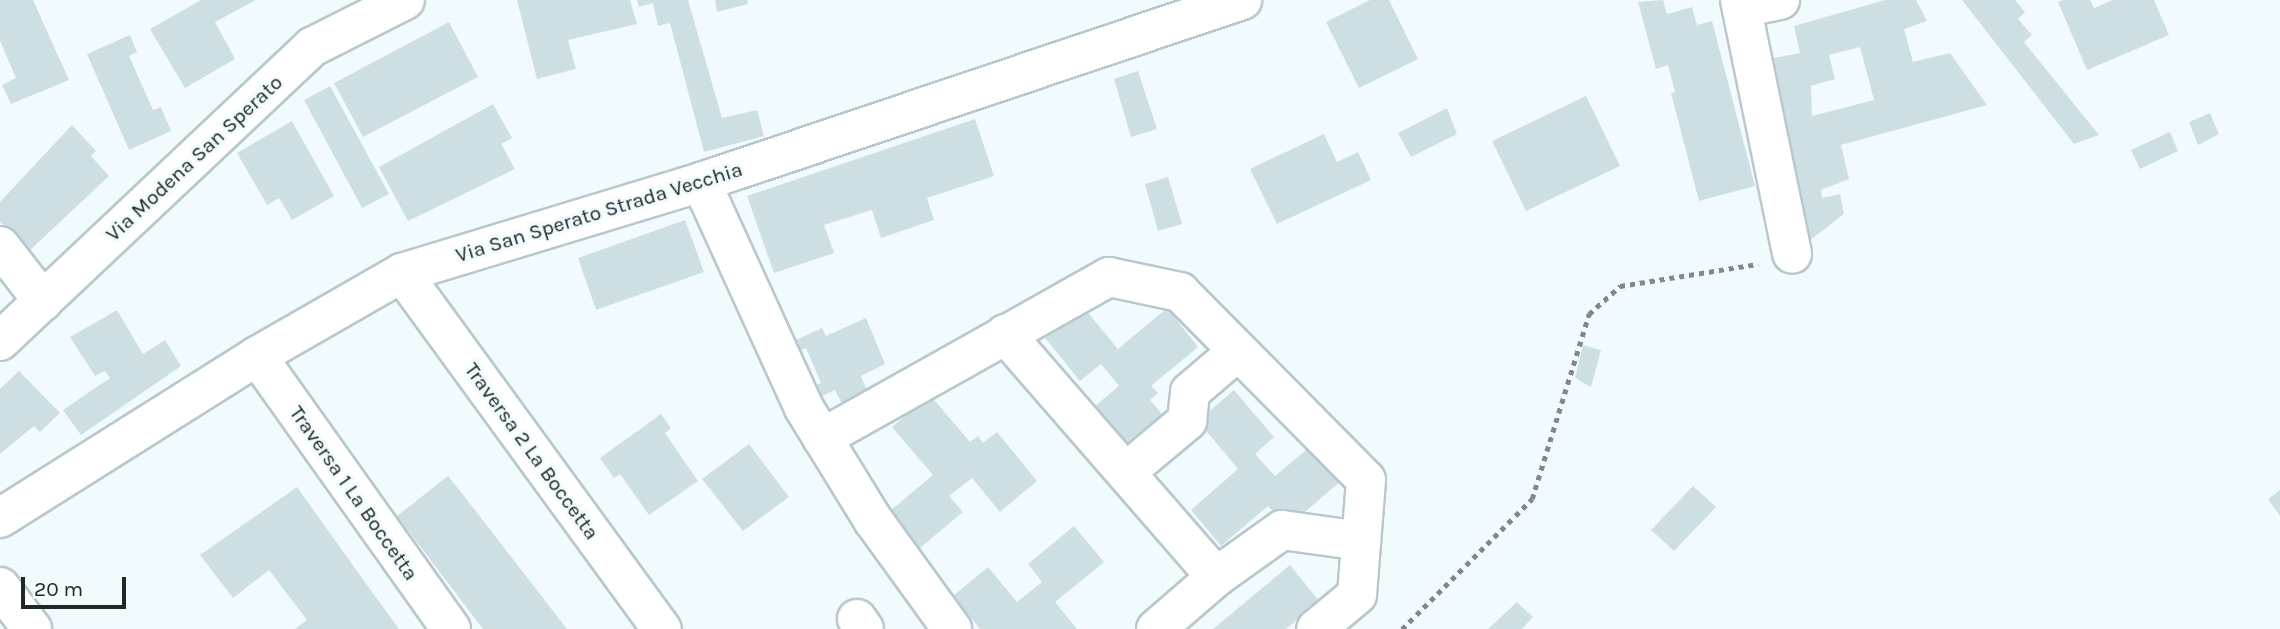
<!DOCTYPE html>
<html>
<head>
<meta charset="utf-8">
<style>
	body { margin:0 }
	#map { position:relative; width:2280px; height:629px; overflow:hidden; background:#f1fbfe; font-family:Karla,sans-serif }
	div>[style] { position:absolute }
	.building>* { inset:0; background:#cedfe4 }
	.path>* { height:4.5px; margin-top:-2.25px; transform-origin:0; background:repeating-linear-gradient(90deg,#81888b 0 5px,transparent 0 10px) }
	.roads { filter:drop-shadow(2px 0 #b8c8cd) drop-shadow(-2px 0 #b8c8cd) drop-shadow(0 2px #b8c8cd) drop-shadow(0 -2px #b8c8cd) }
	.minor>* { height:38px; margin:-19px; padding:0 19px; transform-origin:19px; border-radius:19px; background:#fff }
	span { translate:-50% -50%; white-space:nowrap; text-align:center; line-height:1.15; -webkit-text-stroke:6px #f1fbfe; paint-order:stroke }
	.street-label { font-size:21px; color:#212729 }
	.scale { position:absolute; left:21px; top:577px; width:105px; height:32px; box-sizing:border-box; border:4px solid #212729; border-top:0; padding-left:9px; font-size:21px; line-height:24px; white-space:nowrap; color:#212729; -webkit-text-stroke:5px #f1fbfe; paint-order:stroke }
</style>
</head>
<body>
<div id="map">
	<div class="building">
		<div style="clip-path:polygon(0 0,33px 0,69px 80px,11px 104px,2px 85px,16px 78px,0 41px)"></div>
		<div style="clip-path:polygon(201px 0,256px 0,215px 22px,235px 59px,185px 88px,150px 29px)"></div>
		<div style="clip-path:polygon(517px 0,630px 0,637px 24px,568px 40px,576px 69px,537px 79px)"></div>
		<div style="clip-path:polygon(637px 0,688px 0,722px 118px,757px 110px,764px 136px,704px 152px,670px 23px,658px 26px,653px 3px,639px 7px)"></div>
		<div style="clip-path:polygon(715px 0,747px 0,748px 4px,717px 12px)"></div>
		<div style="clip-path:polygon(1370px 0,1389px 0,1418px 59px,1359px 88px,1326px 22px)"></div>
		<div style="clip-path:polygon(1663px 0,1667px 14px,1692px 7px,1697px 25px,1712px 21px,1755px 186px,1699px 201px,1671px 93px,1675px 92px,1668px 65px,1656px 69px,1638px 2px)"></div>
		<div style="clip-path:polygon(evenodd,1885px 0,1916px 0,1927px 21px,1904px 29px,1913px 62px,1950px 53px,1987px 105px,1841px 145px,1849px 179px,1821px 190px,1822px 198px,1840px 194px,1844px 214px,1805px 244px,1769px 59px,1800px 53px,1794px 26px,1885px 0,1860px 47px,1874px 100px,1812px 116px,1811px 86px,1835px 79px,1829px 55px,1860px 47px)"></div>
		<div style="clip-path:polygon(1962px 0,2015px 0,2025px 12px,2018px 19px,2032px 35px,2024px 42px,2099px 135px,2074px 144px)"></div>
		<div style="clip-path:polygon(2064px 0,2090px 0,2094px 8px,2113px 0,2154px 0,2169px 35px,2087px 70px,2058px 2px)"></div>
		<div style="clip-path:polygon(449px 22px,478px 77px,363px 137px,334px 83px)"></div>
		<div style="clip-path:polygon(130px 35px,137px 52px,129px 56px,153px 110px,161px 107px,171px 131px,129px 150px,87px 54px)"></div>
		<div style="clip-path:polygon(1138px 71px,1157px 129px,1131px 137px,1114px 79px)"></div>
		<div style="clip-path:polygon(330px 86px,389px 194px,362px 208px,304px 100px)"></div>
		<div style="clip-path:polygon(1586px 96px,1620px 166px,1526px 211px,1492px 141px)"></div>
		<div style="clip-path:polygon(493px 104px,512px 138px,501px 144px,515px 169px,408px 221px,379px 167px)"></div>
		<div style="clip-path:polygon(1447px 108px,1457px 134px,1411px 157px,1398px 133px)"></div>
		<div style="clip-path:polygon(2210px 113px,2219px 134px,2198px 145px,2189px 122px)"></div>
		<div style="clip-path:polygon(975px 119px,994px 176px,927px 198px,934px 220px,881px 238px,872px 210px,824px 225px,834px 253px,774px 273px,747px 196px)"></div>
		<div style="clip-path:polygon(292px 121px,334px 196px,292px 220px,279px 198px,267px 205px,237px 153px)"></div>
		<div style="clip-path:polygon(72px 125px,96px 151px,91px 156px,109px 176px,28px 252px,0 222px,0 202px)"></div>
		<div style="clip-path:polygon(2170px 132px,2178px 151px,2140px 169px,2131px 150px)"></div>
		<div style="clip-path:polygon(1324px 134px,1337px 162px,1358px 152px,1371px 180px,1277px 224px,1250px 169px)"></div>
		<div style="clip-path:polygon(1168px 177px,1182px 224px,1158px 231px,1145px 184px)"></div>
		<div style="clip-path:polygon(685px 220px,704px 272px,596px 310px,578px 258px)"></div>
		<div style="clip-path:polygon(1079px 302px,1118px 349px,1167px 308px,1198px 347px,1151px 386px,1158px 393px,1150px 400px,1162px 414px,1113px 454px,1082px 417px,1119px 386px,1101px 364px,1080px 381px,1041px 333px)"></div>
		<div style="clip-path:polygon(117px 310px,143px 354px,165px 340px,181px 366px,81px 435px,63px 410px,110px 378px,105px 371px,95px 376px,70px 337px)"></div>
		<div style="clip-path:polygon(866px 318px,885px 364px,861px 376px,870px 398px,845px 410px,835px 390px,809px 402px,804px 391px,821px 383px,806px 348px,788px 356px,783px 346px,822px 328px,826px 336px)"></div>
		<div style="clip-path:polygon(1583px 345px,1601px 350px,1591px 387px,1575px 378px)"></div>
		<div style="clip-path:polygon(19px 371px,60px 413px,40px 432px,34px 426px,0 454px,0 389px)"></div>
		<div style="clip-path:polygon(1234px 390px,1274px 437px,1255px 454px,1275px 476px,1311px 446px,1341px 481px,1292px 523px,1281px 510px,1276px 515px,1268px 506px,1221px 546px,1191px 510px,1238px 469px,1198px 421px)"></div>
		<div style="clip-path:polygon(930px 395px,970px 442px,978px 436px,983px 443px,997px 432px,1037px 481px,1000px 512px,972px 478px,949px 496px,963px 512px,915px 552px,884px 516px,933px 475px,892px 427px)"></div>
		<div style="clip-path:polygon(661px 414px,671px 428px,665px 433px,698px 481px,649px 515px,620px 474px,614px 478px,600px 458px)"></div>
		<div style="clip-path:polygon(749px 444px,789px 497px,743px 531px,702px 479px)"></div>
		<div style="clip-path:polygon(448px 476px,464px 496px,567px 629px,483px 629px,397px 516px)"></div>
		<div style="clip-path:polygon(1693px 486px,1716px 507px,1674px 551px,1651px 530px)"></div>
		<div style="clip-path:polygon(297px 487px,362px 578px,399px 629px,295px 629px,307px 620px,269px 570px,233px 598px,200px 555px)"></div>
		<div style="clip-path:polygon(2280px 490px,2280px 516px,2268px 499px)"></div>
		<div style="clip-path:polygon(1074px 526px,1104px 562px,1055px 602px,1077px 629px,980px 629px,953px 596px,988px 567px,1017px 602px,1042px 582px,1028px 564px)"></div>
		<div style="clip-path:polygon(1290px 565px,1319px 601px,1286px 629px,1213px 629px)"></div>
		<div style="clip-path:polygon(1517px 602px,1533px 617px,1522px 629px,1488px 629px)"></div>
	</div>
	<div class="path">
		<div style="left:1402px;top:629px;width:184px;rotate:-45deg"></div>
		<div style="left:1532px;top:499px;width:194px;rotate:-72.9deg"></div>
		<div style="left:1589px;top:314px;width:42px;rotate:-42.1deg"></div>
		<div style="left:1620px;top:286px;width:140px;rotate:-9.1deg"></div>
	</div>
	<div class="roads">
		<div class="minor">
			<div style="left:1740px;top:0;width:259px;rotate:78.4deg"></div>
			<div style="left:1742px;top:8px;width:39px;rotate:-12deg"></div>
			<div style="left:701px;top:182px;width:248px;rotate:65.5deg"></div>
			<div style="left:804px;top:408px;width:132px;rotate:58.4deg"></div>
			<div style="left:873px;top:520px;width:135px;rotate:54.1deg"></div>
			<div style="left:0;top:246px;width:70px;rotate:52deg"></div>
			<div style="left:402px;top:273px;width:441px;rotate:53.9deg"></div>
			<div style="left:1005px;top:334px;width:322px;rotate:49deg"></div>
			<div style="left:0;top:341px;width:429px;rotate:-43.3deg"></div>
			<div style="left:312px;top:47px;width:104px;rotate:-26.8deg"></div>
			<div style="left:257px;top:356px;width:335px;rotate:54.6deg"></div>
			<div style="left:822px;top:438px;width:329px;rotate:-29.3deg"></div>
			<div style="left:1109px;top:277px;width:73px;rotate:11.9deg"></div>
			<div style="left:1180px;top:292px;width:264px;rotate:45.3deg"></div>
			<div style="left:1366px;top:480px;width:115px;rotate:94.5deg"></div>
			<div style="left:1357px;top:595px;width:53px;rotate:140.3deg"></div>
			<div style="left:1126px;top:472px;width:80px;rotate:-39.9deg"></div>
			<div style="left:1187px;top:421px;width:29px;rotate:-84deg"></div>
			<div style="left:1190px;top:392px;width:63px;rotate:-40.5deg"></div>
			<div style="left:0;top:518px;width:304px;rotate:-32.2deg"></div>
			<div style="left:257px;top:356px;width:167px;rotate:-29.8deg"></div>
			<div style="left:402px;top:273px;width:313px;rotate:-16.9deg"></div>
			<div style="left:701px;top:182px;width:571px;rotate:-18.59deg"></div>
			<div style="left:0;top:587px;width:53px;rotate:52.7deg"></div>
			<div style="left:857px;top:619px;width:12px;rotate:55deg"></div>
			<div style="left:1156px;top:629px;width:79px;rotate:-40.9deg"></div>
			<div style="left:1216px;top:577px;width:81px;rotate:-35.5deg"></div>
			<div style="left:1282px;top:530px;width:80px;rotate:7.9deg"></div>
		</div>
	</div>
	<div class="street-label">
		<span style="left:194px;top:158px;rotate:-43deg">Via Modena San Sperato</span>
		<span style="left:599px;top:212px;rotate:-17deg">Via San Sperato Strada Vecchia</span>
		<span style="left:532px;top:451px;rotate:54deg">Traversa 2 La Boccetta</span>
		<span style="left:354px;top:493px;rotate:55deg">Traversa 1 La Boccetta</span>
	</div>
	<div class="scale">20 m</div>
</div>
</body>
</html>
